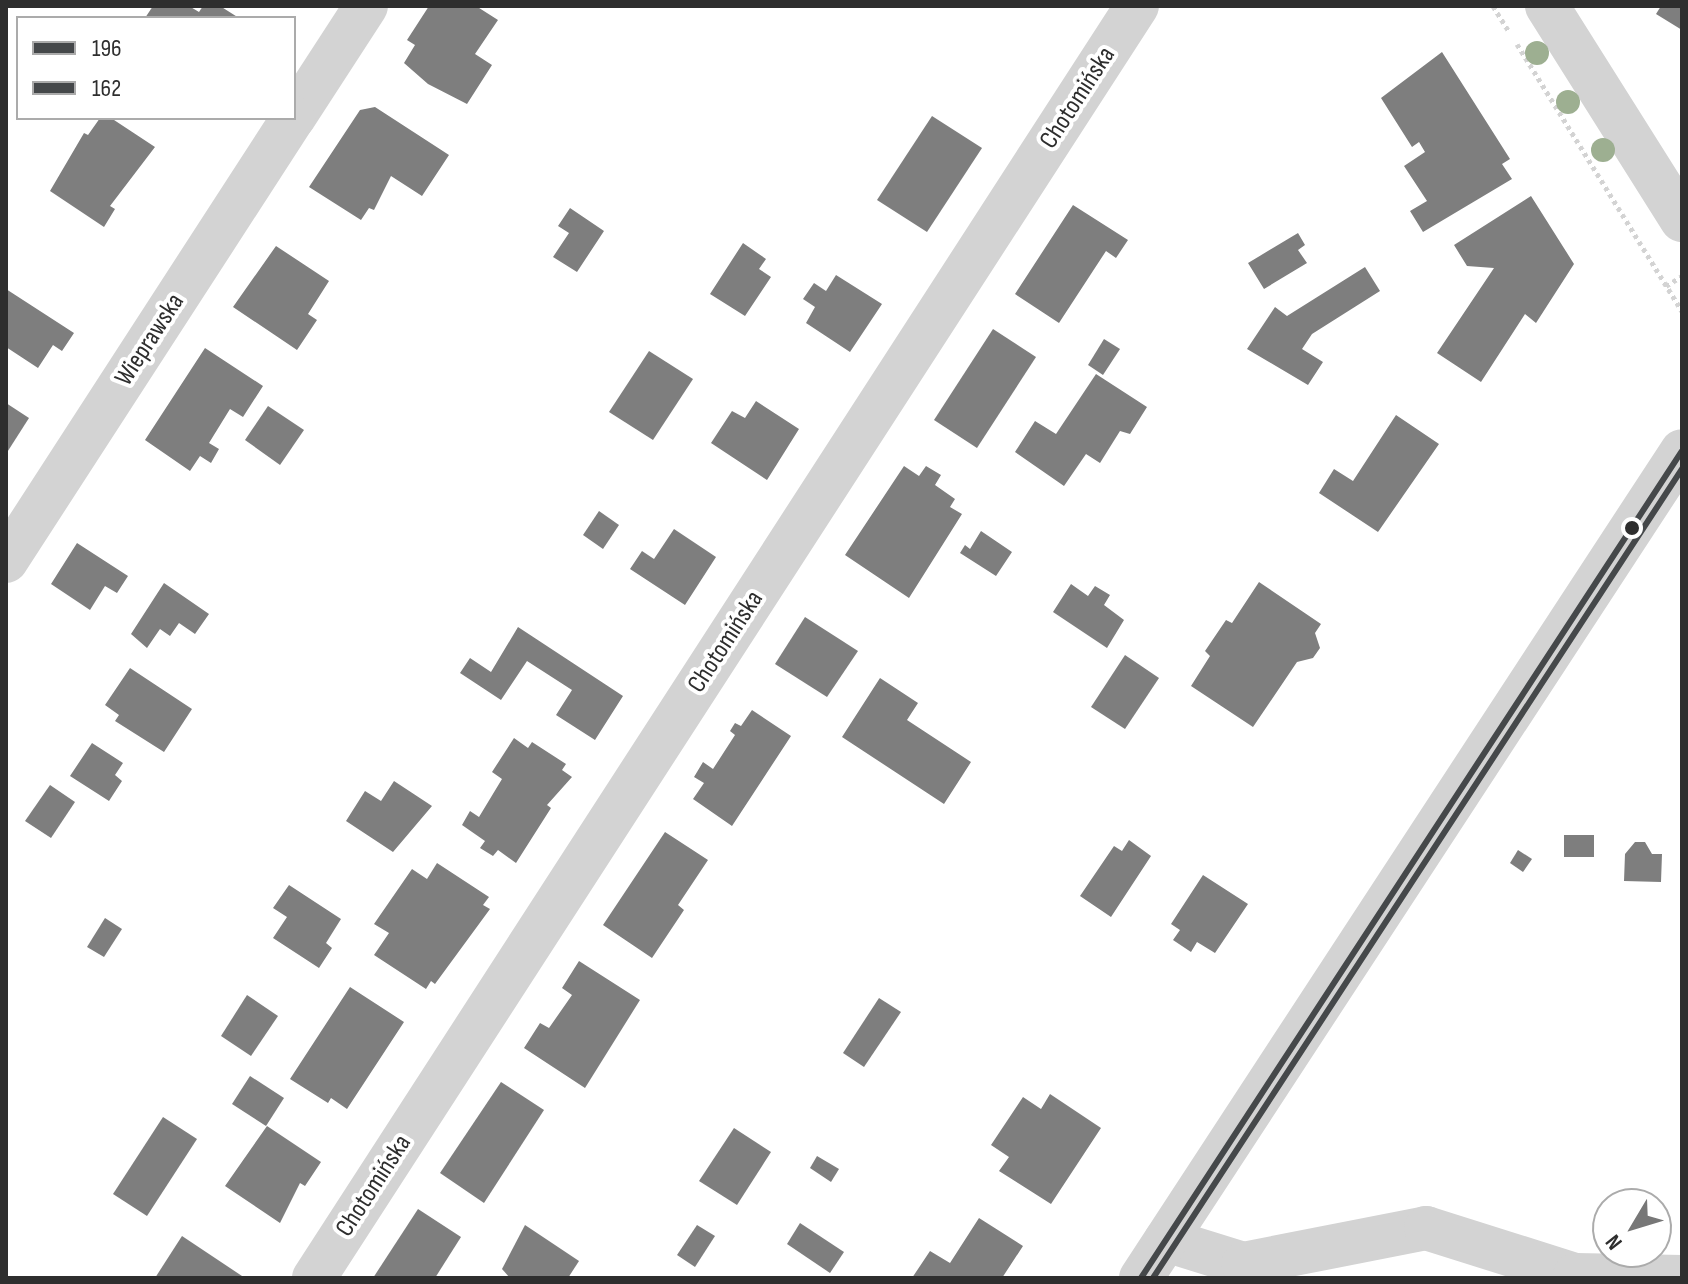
<!DOCTYPE html>
<html>
<head>
<meta charset="utf-8">
<style>
	body { margin:0 }
	#map { position:relative; width:1688px; height:1284px; overflow:hidden; background:#fff; font-family:"Sofia Sans Condensed",sans-serif }
	div>[style] { position:absolute }
	.building>* { inset:0; background:#7e7e7e }
	.path>* { height:5px; margin-top:-2.5px; transform-origin:0; background:repeating-linear-gradient(90deg,#d3d3d3 0 4px,transparent 0 8px) }
	.minor>* { height:44px; margin:-22px; padding:0 22px; transform-origin:22px; border-radius:22px; background:#d3d3d3 }
	.bus-1>* { height:6px; margin:-3px; padding:0 3px; transform-origin:3px; border-radius:3px; background:#45484a }
	.bus-2>* { height:6px; margin:-3px; padding:0 3px; transform-origin:3px; border-radius:3px; background:#45484a }
	.trees>* { width:24px; height:24px; margin:-12px; border-radius:50%; background:#9daf91 }
	.dots>* { width:22px; height:22px; translate:-50% -50%; box-sizing:border-box; border:4px solid #fff; border-radius:50% }
	span { translate:-50% -50%; white-space:nowrap; text-align:center; line-height:1.15; -webkit-text-stroke:8px #fff; paint-order:stroke }
	.street-label { font-size:26px; color:#2e2e2e }
	.frame { position:absolute; inset:0; border:8px solid #2e2e2e; pointer-events:none }
	.legend { position:absolute; left:16px; top:16px; width:280px; height:104px; box-sizing:border-box; background:#fff; border:2px solid #ababab; margin:0; padding:10px 14px; list-style:none; font-size:24px; color:#2e2e2e }
	.legend li { display:flex; align-items:center; gap:16px; height:40px }
	.legend b { width:40px; border:2px solid #ababab }
	.north { position:absolute; left:1592px; top:1188px; width:80px; height:80px; box-sizing:border-box; background:#fff; border:2px solid #ababab; border-radius:50%; rotate:232deg; font-size:22px; font-weight:700; line-height:32px; text-align:center; color:#2e2e2e }
	.north::after { content:''; display:block; margin:auto; width:28px; height:36px; background:#777; clip-path:polygon(50% 0,100% 100%,50% 72%,0 100%) }
</style>
</head>
<body>
<div id="map">
	<div class="building">
		<div style="clip-path:polygon(153px 6px,189px 6px,199px 12px,203px 6px,220px 6px,239px 18px,145px 18px)"></div>
		<div style="clip-path:polygon(429px 6px,476px 6px,498px 20px,475px 54px,492px 65px,467px 104px,428px 84px,404px 63px,415px 45px,407px 40px)"></div>
		<div style="clip-path:polygon(1661px 6px,1682px 6px,1682px 30px,1656px 14px)"></div>
		<div style="clip-path:polygon(1442px 52px,1510px 159px,1502px 164px,1512px 179px,1423px 232px,1410px 211px,1427px 201px,1404px 166px,1425px 152px,1419px 142px,1412px 147px,1381px 98px)"></div>
		<div style="clip-path:polygon(375px 107px,449px 155px,422px 196px,391px 176px,374px 210px,369px 208px,361px 220px,309px 187px,360px 110px)"></div>
		<div style="clip-path:polygon(932px 116px,982px 148px,927px 232px,877px 200px)"></div>
		<div style="clip-path:polygon(100px 118px,111px 118px,155px 147px,110px 206px,115px 209px,104px 227px,50px 191px,84px 133px,88px 135px)"></div>
		<div style="clip-path:polygon(1531px 196px,1574px 264px,1536px 323px,1525px 314px,1481px 382px,1437px 353px,1494px 268px,1467px 266px,1454px 245px)"></div>
		<div style="clip-path:polygon(1073px 205px,1128px 240px,1116px 258px,1106px 251px,1059px 323px,1015px 294px)"></div>
		<div style="clip-path:polygon(570px 208px,604px 231px,577px 272px,553px 257px,569px 233px,558px 226px)"></div>
		<div style="clip-path:polygon(1298px 233px,1305px 245px,1298px 250px,1307px 263px,1264px 289px,1248px 263px)"></div>
		<div style="clip-path:polygon(743px 243px,766px 259px,759px 269px,771px 277px,745px 316px,710px 294px)"></div>
		<div style="clip-path:polygon(276px 246px,329px 281px,308px 314px,317px 320px,297px 350px,233px 307px)"></div>
		<div style="clip-path:polygon(1365px 267px,1380px 291px,1312px 334px,1302px 349px,1323px 362px,1308px 385px,1247px 349px,1275px 307px,1287px 316px)"></div>
		<div style="clip-path:polygon(836px 275px,882px 304px,850px 352px,806px 323px,815px 307px,803px 299px,814px 283px,826px 291px)"></div>
		<div style="clip-path:polygon(6px 289px,74px 333px,62px 351px,53px 345px,38px 368px,6px 347px)"></div>
		<div style="clip-path:polygon(993px 329px,1036px 357px,977px 448px,934px 420px)"></div>
		<div style="clip-path:polygon(1104px 339px,1120px 349px,1103px 375px,1088px 365px)"></div>
		<div style="clip-path:polygon(205px 348px,263px 386px,243px 417px,230px 409px,209px 443px,219px 449px,211px 463px,200px 456px,190px 471px,145px 440px)"></div>
		<div style="clip-path:polygon(649px 351px,693px 379px,653px 440px,609px 412px)"></div>
		<div style="clip-path:polygon(1096px 374px,1147px 407px,1130px 434px,1120px 431px,1100px 463px,1086px 454px,1064px 486px,1015px 452px,1035px 421px,1056px 434px)"></div>
		<div style="clip-path:polygon(756px 401px,799px 429px,767px 480px,711px 443px,732px 411px,745px 418px)"></div>
		<div style="clip-path:polygon(6px 403px,29px 418px,6px 454px)"></div>
		<div style="clip-path:polygon(268px 406px,304px 430px,280px 465px,245px 440px)"></div>
		<div style="clip-path:polygon(1396px 415px,1439px 444px,1378px 532px,1319px 493px,1334px 469px,1353px 481px)"></div>
		<div style="clip-path:polygon(904px 466px,919px 476px,926px 466px,941px 475px,935px 485px,955px 499px,950px 507px,962px 514px,909px 598px,845px 555px)"></div>
		<div style="clip-path:polygon(599px 511px,619px 525px,603px 549px,583px 535px)"></div>
		<div style="clip-path:polygon(674px 529px,716px 557px,685px 605px,630px 569px,642px 551px,654px 559px)"></div>
		<div style="clip-path:polygon(981px 531px,1012px 552px,996px 576px,960px 553px,965px 545px,970px 549px)"></div>
		<div style="clip-path:polygon(77px 543px,128px 576px,117px 593px,105px 586px,90px 610px,51px 584px)"></div>
		<div style="clip-path:polygon(1259px 582px,1321px 624px,1315px 633px,1320px 648px,1313px 658px,1297px 662px,1253px 727px,1191px 686px,1210px 656px,1205px 651px,1226px 620px,1232px 623px)"></div>
		<div style="clip-path:polygon(164px 583px,209px 614px,195px 634px,179px 623px,170px 636px,160px 629px,147px 648px,131px 634px)"></div>
		<div style="clip-path:polygon(1071px 584px,1088px 596px,1095px 586px,1110px 595px,1104px 605px,1124px 620px,1107px 648px,1053px 612px)"></div>
		<div style="clip-path:polygon(805px 617px,858px 651px,827px 697px,775px 664px)"></div>
		<div style="clip-path:polygon(518px 627px,623px 696px,595px 740px,556px 715px,572px 690px,527px 661px,501px 700px,460px 673px,470px 658px,491px 672px)"></div>
		<div style="clip-path:polygon(1125px 655px,1159px 678px,1125px 729px,1091px 707px)"></div>
		<div style="clip-path:polygon(130px 668px,192px 709px,164px 752px,115px 721px,119px 715px,105px 705px)"></div>
		<div style="clip-path:polygon(880px 678px,918px 703px,907px 720px,971px 762px,944px 804px,842px 737px)"></div>
		<div style="clip-path:polygon(752px 710px,791px 736px,732px 826px,693px 799px,704px 783px,694px 777px,703px 762px,713px 769px,735px 735px,730px 731px,735px 723px,741px 726px)"></div>
		<div style="clip-path:polygon(514px 738px,528px 748px,532px 742px,566px 764px,562px 770px,572px 777px,547px 805px,551px 808px,516px 863px,498px 850px,493px 856px,480px 848px,485px 841px,462px 825px,470px 811px,479px 817px,502px 779px,492px 772px)"></div>
		<div style="clip-path:polygon(92px 743px,123px 763px,115px 775px,122px 781px,109px 801px,70px 776px)"></div>
		<div style="clip-path:polygon(394px 781px,432px 806px,393px 852px,346px 821px,365px 791px,381px 801px)"></div>
		<div style="clip-path:polygon(50px 785px,75px 802px,51px 838px,25px 821px)"></div>
		<div style="clip-path:polygon(665px 832px,708px 860px,678px 905px,684px 910px,652px 958px,603px 925px)"></div>
		<div style="clip-path:polygon(1564px 835px,1594px 835px,1594px 857px,1564px 857px)"></div>
		<div style="clip-path:polygon(1129px 840px,1151px 856px,1111px 917px,1080px 896px,1114px 846px,1122px 851px)"></div>
		<div style="clip-path:polygon(1635px 842px,1645px 842px,1652px 854px,1662px 854px,1661px 882px,1624px 881px,1625px 854px)"></div>
		<div style="clip-path:polygon(1518px 850px,1532px 859px,1523px 872px,1510px 863px)"></div>
		<div style="clip-path:polygon(437px 863px,489px 897px,483px 905px,490px 909px,435px 984px,431px 981px,426px 989px,374px 955px,389px 933px,374px 924px,412px 869px,427px 879px)"></div>
		<div style="clip-path:polygon(1203px 875px,1248px 904px,1215px 953px,1197px 942px,1191px 952px,1173px 940px,1180px 930px,1171px 924px)"></div>
		<div style="clip-path:polygon(289px 885px,341px 919px,326px 943px,332px 948px,319px 968px,273px 938px,287px 917px,273px 908px)"></div>
		<div style="clip-path:polygon(105px 918px,122px 929px,104px 957px,87px 947px)"></div>
		<div style="clip-path:polygon(579px 961px,640px 1000px,585px 1088px,524px 1048px,540px 1023px,549px 1028px,572px 995px,562px 988px)"></div>
		<div style="clip-path:polygon(350px 987px,404px 1022px,347px 1109px,331px 1098px,328px 1103px,290px 1079px)"></div>
		<div style="clip-path:polygon(247px 995px,278px 1016px,251px 1056px,221px 1036px)"></div>
		<div style="clip-path:polygon(879px 998px,901px 1012px,864px 1067px,843px 1053px)"></div>
		<div style="clip-path:polygon(250px 1076px,284px 1098px,266px 1126px,232px 1104px)"></div>
		<div style="clip-path:polygon(501px 1082px,544px 1110px,484px 1203px,440px 1173px)"></div>
		<div style="clip-path:polygon(1050px 1094px,1101px 1128px,1051px 1204px,999px 1171px,1009px 1157px,991px 1145px,1023px 1097px,1041px 1109px)"></div>
		<div style="clip-path:polygon(163px 1117px,197px 1139px,147px 1216px,113px 1194px)"></div>
		<div style="clip-path:polygon(267px 1126px,321px 1162px,305px 1186px,300px 1183px,280px 1223px,225px 1186px)"></div>
		<div style="clip-path:polygon(734px 1128px,771px 1152px,737px 1205px,699px 1181px)"></div>
		<div style="clip-path:polygon(817px 1156px,839px 1169px,831px 1182px,810px 1168px)"></div>
		<div style="clip-path:polygon(418px 1209px,461px 1237px,435px 1278px,373px 1278px)"></div>
		<div style="clip-path:polygon(979px 1218px,1023px 1246px,1002px 1278px,912px 1278px,930px 1251px,950px 1263px)"></div>
		<div style="clip-path:polygon(800px 1223px,844px 1252px,830px 1273px,787px 1244px)"></div>
		<div style="clip-path:polygon(525px 1225px,579px 1261px,568px 1278px,510px 1278px,502px 1269px)"></div>
		<div style="clip-path:polygon(697px 1225px,715px 1236px,695px 1267px,677px 1255px)"></div>
		<div style="clip-path:polygon(182px 1236px,245px 1278px,155px 1278px)"></div>
	</div>
	<div class="path">
		<div style="left:1493px;top:6px;width:31px;rotate:58deg"></div>
		<div style="left:1517px;top:44px;width:314px;rotate:58.3deg"></div>
		<div style="left:1666px;top:286px;width:19px;rotate:-32deg"></div>
	</div>
	<div class="minor">
		<div style="left:1547px;top:6px;width:253px;rotate:57.8deg"></div>
		<div style="left:294px;top:117px;width:132px;rotate:-57deg"></div>
		<div style="left:6px;top:561px;width:528px;rotate:-57.06deg"></div>
		<div style="left:1166px;top:1240px;width:81px;rotate:17.3deg"></div>
		<div style="left:1243px;top:1264px;width:187px;rotate:-11.1deg"></div>
		<div style="left:1426px;top:1228px;width:156px;rotate:17.5deg"></div>
		<div style="left:1575px;top:1275px;width:107px;rotate:1.1deg"></div>
		<div style="left:314px;top:1278px;width:1515px;rotate:-57.1deg"></div>
		<div style="left:1141px;top:1278px;width:988px;rotate:-56.81deg"></div>
	</div>
	<div class="bus-1">
		<div style="left:1141px;top:1278px;width:988px;rotate:-56.81deg"></div>
	</div>
	<div class="bus-2">
		<div style="left:1153px;top:1278px;width:967px;rotate:-56.82deg"></div>
	</div>
	<div class="trees">
		<div style="left:1537px;top:53px"></div>
		<div style="left:1568px;top:102px"></div>
		<div style="left:1603px;top:150px"></div>
	</div>
	<div class="dots">
		<div style="left:1632px;top:528px;background:#2e2e2e"></div>
	</div>
	<div class="street-label">
		<span style="left:1078px;top:98px;rotate:-57deg">Chotomińska</span>
		<span style="left:150px;top:340px;rotate:-57deg">Wieprawska</span>
		<span style="left:726px;top:642px;rotate:-57deg">Chotomińska</span>
		<span style="left:374px;top:1186px;rotate:-57deg">Chotomińska</span>
	</div>
	<div class="frame"></div>
	<ul class="legend">
	<li><b style="height:10px;background:#45484a"></b>196</li>
	<li><b style="height:10px;background:#45484a"></b>162</li>
	</ul>
	<div class="north">N</div>
</div>
</body>
</html>
